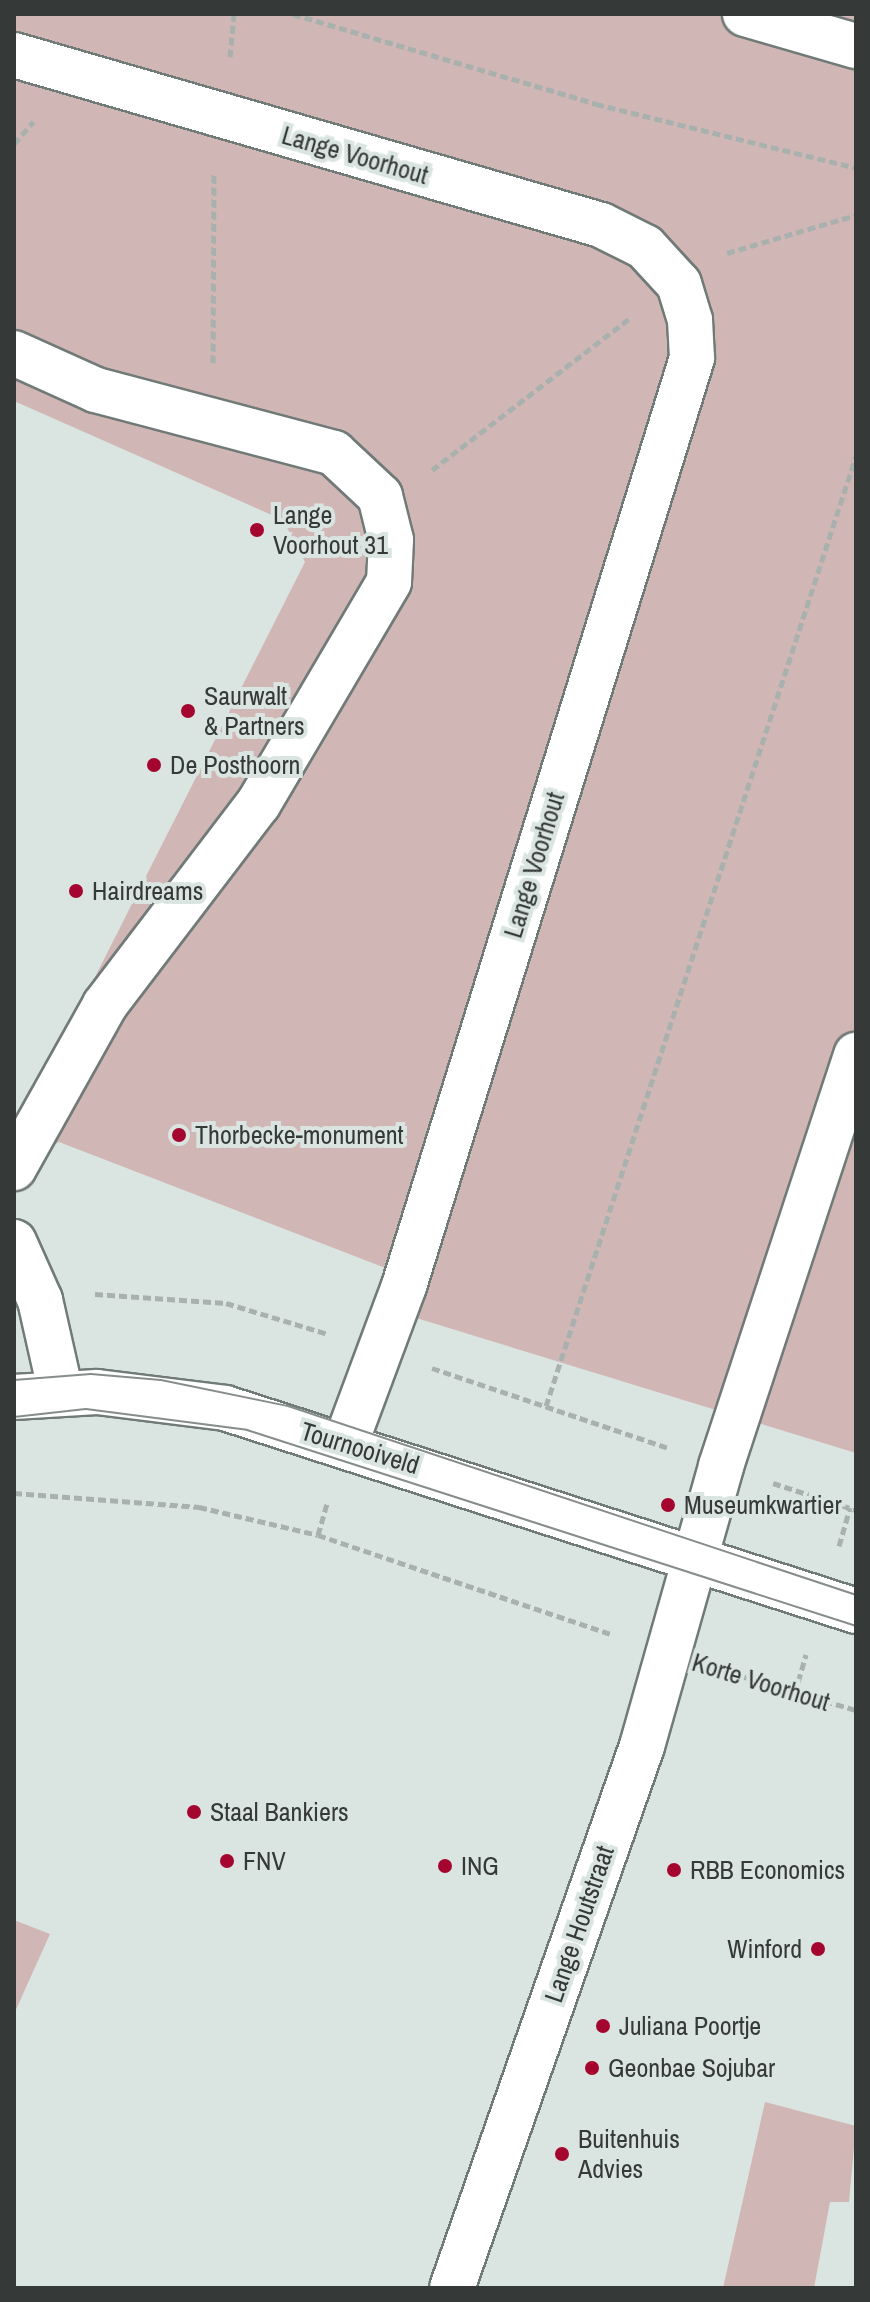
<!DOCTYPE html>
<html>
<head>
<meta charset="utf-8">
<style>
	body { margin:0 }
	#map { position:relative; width:870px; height:2302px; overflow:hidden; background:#dae5e1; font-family:"Archivo Narrow",sans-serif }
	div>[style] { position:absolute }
	.green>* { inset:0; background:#d1b6b6 }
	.path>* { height:5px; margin-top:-2.5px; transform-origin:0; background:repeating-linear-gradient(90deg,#a8b1ae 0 8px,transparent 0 12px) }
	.roads { filter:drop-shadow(2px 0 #707a77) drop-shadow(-2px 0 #707a77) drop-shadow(0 2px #707a77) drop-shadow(0 -2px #707a77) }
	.minor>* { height:44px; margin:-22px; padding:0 22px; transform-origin:22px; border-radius:22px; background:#fff }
	.tram>* { height:2px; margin:-1px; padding:0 1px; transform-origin:1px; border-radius:1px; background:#868d8b }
	.dots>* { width:22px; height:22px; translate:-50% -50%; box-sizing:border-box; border:4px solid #dae5e1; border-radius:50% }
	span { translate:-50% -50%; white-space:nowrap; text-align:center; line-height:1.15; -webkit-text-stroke:8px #dae5e1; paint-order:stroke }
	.street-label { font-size:26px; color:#353938 }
	.poi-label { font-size:26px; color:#353938 }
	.left { translate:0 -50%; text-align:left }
	.right { translate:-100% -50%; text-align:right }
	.frame { position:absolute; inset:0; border:16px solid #353938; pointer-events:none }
</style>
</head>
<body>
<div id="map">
	<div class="green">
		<div style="clip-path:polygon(14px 14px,856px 14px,856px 1453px,413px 1317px,388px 1269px,59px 1142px,14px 1168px,14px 1137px,305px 562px,283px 520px,14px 401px)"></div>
		<div style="clip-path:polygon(14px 1920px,50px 1934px,14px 2014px)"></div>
		<div style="clip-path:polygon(765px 2102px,856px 2126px,849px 2202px,830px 2202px,814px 2288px,723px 2288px)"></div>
	</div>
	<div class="path">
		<div style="left:293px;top:14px;width:316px;rotate:16.5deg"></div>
		<div style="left:596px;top:104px;width:268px;rotate:13.8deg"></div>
		<div style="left:230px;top:57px;width:43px;rotate:-84.7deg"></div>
		<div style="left:14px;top:144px;width:30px;rotate:-49deg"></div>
		<div style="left:727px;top:253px;width:134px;rotate:-16.4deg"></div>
		<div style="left:213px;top:363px;width:190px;rotate:-89.7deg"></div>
		<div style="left:432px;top:470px;width:250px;rotate:-37.5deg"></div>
		<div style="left:95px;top:1294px;width:131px;rotate:3.9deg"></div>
		<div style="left:226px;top:1303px;width:107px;rotate:16.9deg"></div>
		<div style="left:432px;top:1368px;width:250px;rotate:18.7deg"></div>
		<div style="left:546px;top:1406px;width:999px;rotate:-71.93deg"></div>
		<div style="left:773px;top:1483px;width:87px;rotate:18deg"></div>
		<div style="left:14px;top:1493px;width:186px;rotate:4.3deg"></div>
		<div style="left:199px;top:1507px;width:122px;rotate:13.2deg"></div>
		<div style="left:318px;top:1535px;width:311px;rotate:18.7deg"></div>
		<div style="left:318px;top:1535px;width:35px;rotate:-74deg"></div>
		<div style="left:839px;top:1546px;width:40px;rotate:-74deg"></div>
		<div style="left:721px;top:1670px;width:141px;rotate:16.5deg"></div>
		<div style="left:795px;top:1693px;width:40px;rotate:-74deg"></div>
	</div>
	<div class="roads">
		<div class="minor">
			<div style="left:745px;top:14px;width:116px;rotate:16.1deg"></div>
			<div style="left:14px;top:55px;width:611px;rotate:16.15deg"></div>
			<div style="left:601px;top:225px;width:49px;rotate:26.6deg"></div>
			<div style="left:645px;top:247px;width:50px;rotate:47.4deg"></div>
			<div style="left:679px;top:284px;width:38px;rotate:73deg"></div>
			<div style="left:690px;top:320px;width:38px;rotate:87deg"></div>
			<div style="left:692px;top:358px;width:972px;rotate:107.24deg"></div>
			<div style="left:404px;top:1286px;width:166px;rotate:110.4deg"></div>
			<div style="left:14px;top:353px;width:90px;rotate:24.3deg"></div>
			<div style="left:96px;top:390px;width:246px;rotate:14.8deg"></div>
			<div style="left:334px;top:453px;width:63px;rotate:43.1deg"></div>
			<div style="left:380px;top:496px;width:45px;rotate:76deg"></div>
			<div style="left:391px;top:540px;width:42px;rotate:92.7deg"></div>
			<div style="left:389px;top:582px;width:258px;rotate:120.5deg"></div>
			<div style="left:258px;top:804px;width:253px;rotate:127.3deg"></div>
			<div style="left:105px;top:1005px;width:187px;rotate:119.2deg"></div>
			<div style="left:14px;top:1242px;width:64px;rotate:65.9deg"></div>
			<div style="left:40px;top:1300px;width:95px;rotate:77.3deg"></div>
			<div style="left:14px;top:1397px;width:83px;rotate:-3.4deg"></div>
			<div style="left:97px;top:1392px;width:129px;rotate:7.1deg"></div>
			<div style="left:225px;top:1408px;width:663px;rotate:17.83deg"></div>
			<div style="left:452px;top:2288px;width:574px;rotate:-70.68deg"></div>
			<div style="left:642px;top:1746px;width:291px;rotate:-74.2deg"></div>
			<div style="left:721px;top:1466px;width:433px;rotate:-71.8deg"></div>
		</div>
	</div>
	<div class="tram">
		<div style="left:14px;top:1380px;width:77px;rotate:-4.5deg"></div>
		<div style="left:91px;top:1374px;width:70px;rotate:4.9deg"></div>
		<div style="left:161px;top:1380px;width:130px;rotate:11.6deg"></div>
		<div style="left:288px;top:1406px;width:599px;rotate:18.4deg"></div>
		<div style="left:14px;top:1417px;width:72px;rotate:-6.3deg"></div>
		<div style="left:86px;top:1409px;width:162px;rotate:7.4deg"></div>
		<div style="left:247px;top:1430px;width:640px;rotate:17.84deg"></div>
	</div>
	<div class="dots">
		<div style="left:257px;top:530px;background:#a40630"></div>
		<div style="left:188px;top:711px;background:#a40630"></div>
		<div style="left:154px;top:765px;background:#a40630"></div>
		<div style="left:76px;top:891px;background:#a40630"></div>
		<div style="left:179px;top:1135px;background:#a40630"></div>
		<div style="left:668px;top:1505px;background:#a40630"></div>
		<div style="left:194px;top:1812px;background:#a40630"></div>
		<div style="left:227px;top:1861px;background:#a40630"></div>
		<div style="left:445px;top:1866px;background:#a40630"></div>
		<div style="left:674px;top:1870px;background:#a40630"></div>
		<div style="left:818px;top:1949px;background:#a40630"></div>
		<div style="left:603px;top:2026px;background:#a40630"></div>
		<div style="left:592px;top:2068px;background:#a40630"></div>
		<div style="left:562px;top:2154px;background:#a40630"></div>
	</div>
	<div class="street-label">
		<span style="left:355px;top:155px;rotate:16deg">Lange Voorhout</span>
		<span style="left:534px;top:865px;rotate:-73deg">Lange Voorhout</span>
		<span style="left:360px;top:1448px;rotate:17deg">Tournooiveld</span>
		<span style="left:761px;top:1682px;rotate:17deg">Korte Voorhout</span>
		<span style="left:579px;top:1924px;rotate:-71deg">Lange Houtstraat</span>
	</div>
	<div class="poi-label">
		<span class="left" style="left:273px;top:530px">Lange<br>Voorhout 31</span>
		<span class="left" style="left:204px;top:711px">Saurwalt<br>&amp; Partners</span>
		<span class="left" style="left:170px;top:765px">De Posthoorn</span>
		<span class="left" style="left:92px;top:891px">Hairdreams</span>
		<span class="left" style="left:195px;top:1135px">Thorbecke-monument</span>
		<span class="left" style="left:684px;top:1505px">Museumkwartier</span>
		<span class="left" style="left:210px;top:1812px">Staal Bankiers</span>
		<span class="left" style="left:243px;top:1861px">FNV</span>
		<span class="left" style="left:461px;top:1866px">ING</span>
		<span class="left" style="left:690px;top:1870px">RBB Economics</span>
		<span class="right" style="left:802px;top:1949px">Winford</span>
		<span class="left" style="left:619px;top:2026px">Juliana Poortje</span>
		<span class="left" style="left:608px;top:2068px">Geonbae Sojubar</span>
		<span class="left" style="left:578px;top:2154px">Buitenhuis<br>Advies</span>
	</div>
	<div class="frame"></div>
</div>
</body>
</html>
